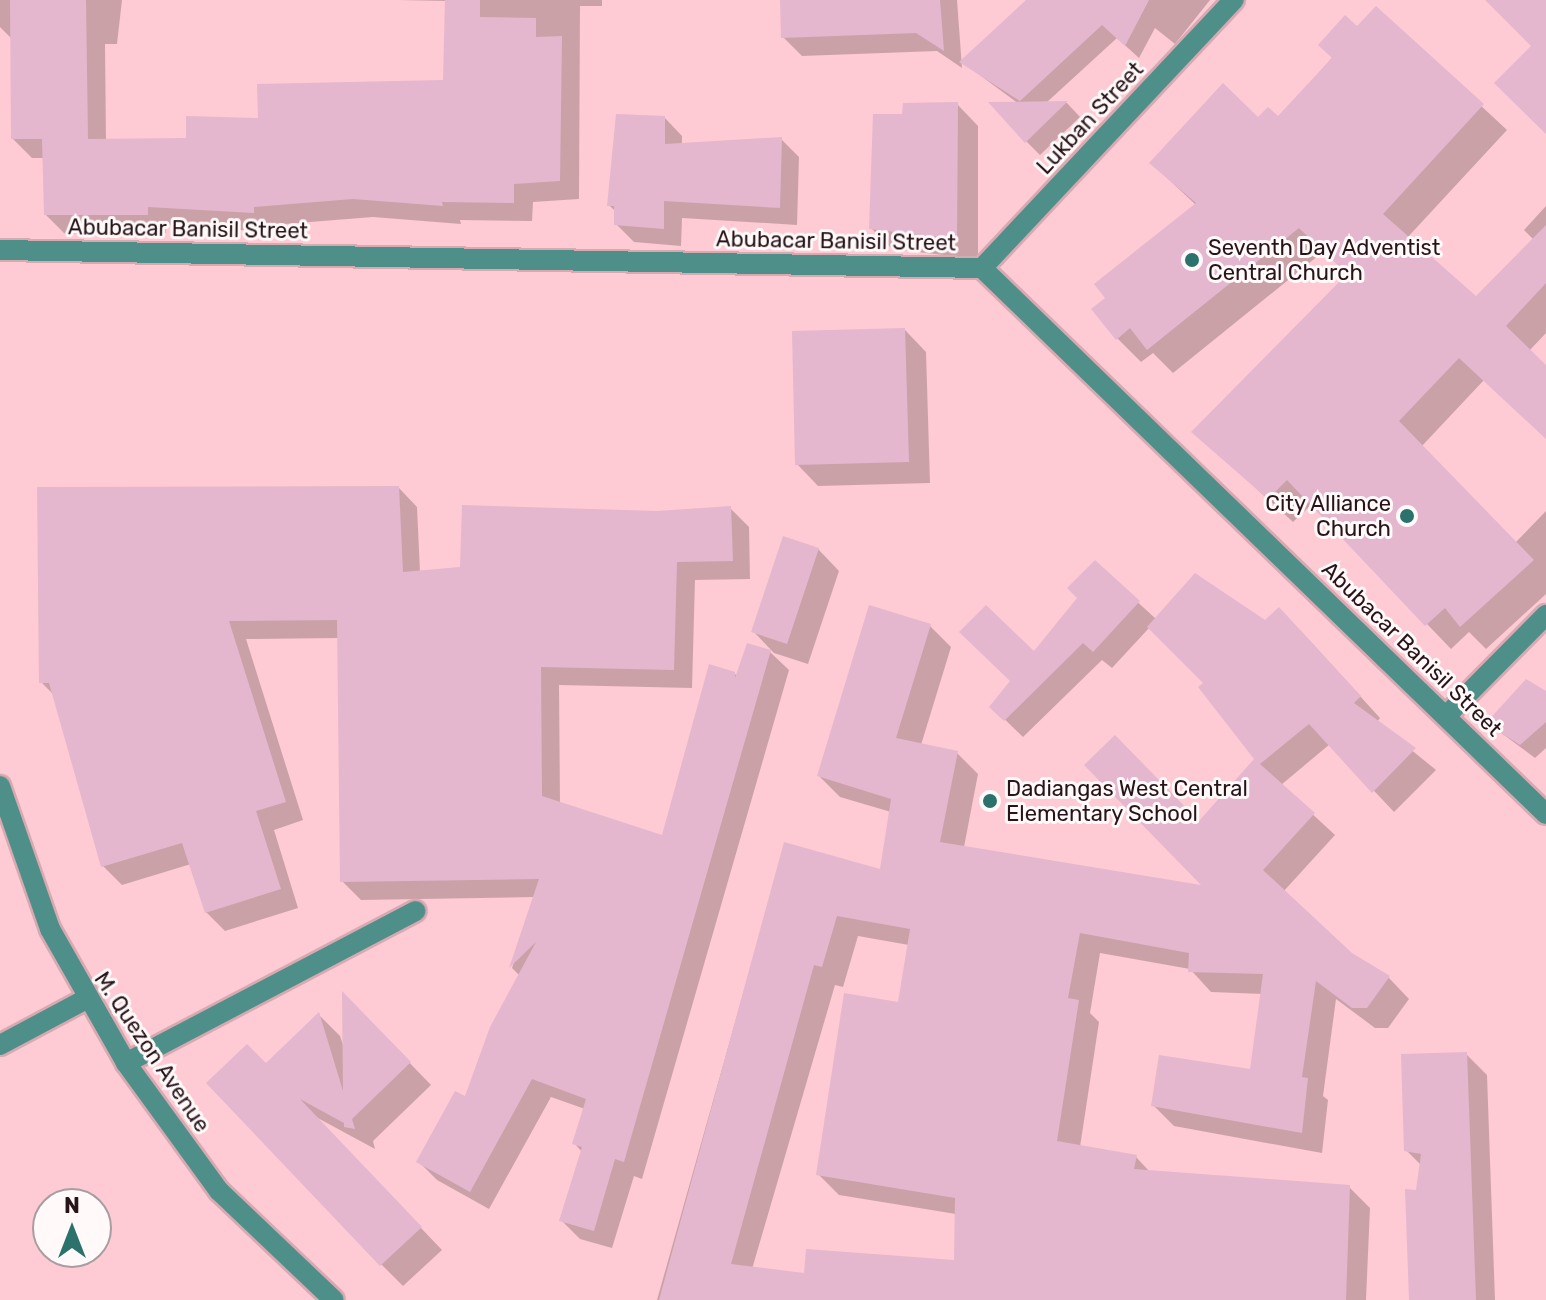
<!DOCTYPE html>
<html>
<head>
<meta charset="utf-8">
<style>
	body { margin:0 }
	#map { position:relative; width:1546px; height:1300px; overflow:hidden; background:#fecad3; font-family:Rubik,sans-serif }
	div>[style] { position:absolute }
	.shadow>* { inset:0; background:#0003 }
	.building>* { inset:0; background:#e4b7ce }
	.roads { filter:drop-shadow(2px 0 #d7a9b1) drop-shadow(-2px 0 #d7a9b1) drop-shadow(0 2px #d7a9b1) drop-shadow(0 -2px #d7a9b1) }
	.minor>* { height:20px; margin:-10px; padding:0 10px; transform-origin:10px; border-radius:10px; background:#4e9089 }
	.dots>* { width:22px; height:22px; translate:-50% -50%; box-sizing:border-box; border:4px solid #fff9fa; border-radius:50% }
	span { translate:-50% -50%; white-space:nowrap; text-align:center; line-height:1.15; -webkit-text-stroke:6px #fff9fa; paint-order:stroke }
	.street-label { font-size:22px; color:#261418 }
	.poi-label { font-size:22px; color:#261418 }
	.left { translate:0 -50%; text-align:left }
	.right { translate:-100% -50%; text-align:right }
	.north { position:absolute; left:32px; top:1188px; width:80px; height:80px; box-sizing:border-box; background:#fff9fa; border:2px solid #a89da0; border-radius:50%; rotate:0deg; font-size:22px; font-weight:700; line-height:32px; text-align:center; color:#261418 }
	.north::after { content:''; display:block; margin:auto; width:28px; height:36px; background:#2a726b; clip-path:polygon(50% 0,100% 100%,50% 72%,0 100%) }
</style>
</head>
<body>
<div id="map">
	<div class="shadow">
		<div style="clip-path:polygon(0 0,122px 0,117px 44px,105px 44px,106px 141px,188px 140px,445px 82px,447px 1px,398px 0,602px 0,602px 6px,580px 6px,579px 199px,533px 202px,532px 221px,460px 220px,461px 224px,373px 217px,272px 225px,272px 232px,166px 225px,166px 233px,65px 234px,46px 215px,45px 158px,32px 158px,13px 139px,12px 39px,0 27px)"></div>
		<div style="clip-path:polygon(782px 0,957px 0,962px 68px,937px 51px,802px 56px,783px 37px)"></div>
		<div style="clip-path:polygon(1029px 0,1210px 0,1175px 44px,1155px 28px,1139px 58px,1117px 38px,1046px 103px,1067px 103px,1080px 117px,1040px 155px,1026px 141px,1019px 104px,962px 62px)"></div>
		<div style="clip-path:polygon(1376px 8px,1507px 130px,1407px 238px,1476px 298px,1534px 240px,1524px 230px,1546px 206px,1546px 333px,1529px 351px,1546px 368px,1546px 438px,1484px 380px,1421px 447px,1515px 543px,1546px 511px,1546px 594px,1486px 649px,1469px 632px,1451px 649px,1312px 504px,1293px 522px,1194px 432px,1350px 275px,1324px 251px,1173px 373px,1153px 353px,1141px 362px,1117px 338px,1107px 298px,1196px 205px,1151px 163px,1259px 119px,1278px 119px)"></div>
		<div style="clip-path:polygon(957px 104px,978px 126px,978px 259px,892px 249px,871px 228px,903px 116px)"></div>
		<div style="clip-path:polygon(664px 117px,682px 136px,682px 145px,781px 139px,799px 157px,797px 225px,682px 218px,681px 246px,634px 242px,616px 224px,616px 212px,609px 205px)"></div>
		<div style="clip-path:polygon(905px 330px,926px 352px,930px 483px,818px 486px,797px 464px)"></div>
		<div style="clip-path:polygon(399px 488px,417px 507px,420px 572px,462px 569px,657px 513px,730px 508px,749px 527px,750px 579px,695px 580px,692px 688px,559px 685px,560px 804px,663px 838px,734px 673px,738px 677px,770px 652px,789px 670px,642px 1179px,634px 1176px,612px 1248px,580px 1239px,561px 1220px,582px 1152px,575px 1144px,585px 1109px,551px 1097px,489px 1209px,437px 1180px,419px 1162px,466px 1099px,520px 976px,512px 968px,535px 897px,361px 900px,342px 881px,339px 638px,246px 639px,303px 820px,274px 830px,298px 908px,225px 931px,206px 912px,191px 864px,122px 885px,103px 866px,54px 695px,41px 682px)"></div>
		<div style="clip-path:polygon(818px 549px,839px 571px,808px 664px,774px 653px,753px 631px)"></div>
		<div style="clip-path:polygon(1095px 563px,1156px 619px,1266px 623px,1300px 630px,1380px 718px,1377px 722px,1436px 770px,1394px 812px,1330px 744px,1281px 785px,1335px 835px,1283px 892px,1350px 954px,1389px 978px,1409px 999px,1388px 1028px,1375px 1028px,1336px 999px,1323px 1096px,1328px 1100px,1322px 1153px,1174px 1126px,1153px 1105px,1252px 1071px,1263px 994px,1211px 992px,1190px 969px,1100px 953px,1090px 1013px,1099px 1022px,1080px 1147px,1136px 1157px,1151px 1173px,1349px 1187px,1370px 1208px,1366px 1300px,766px 1300px,805px 1275px,956px 1262px,956px 1214px,839px 1195px,818px 1174px,899px 1004px,909px 945px,858px 936px,843px 987px,835px 985px,743px 1300px,657px 1300px,785px 845px,882px 872px,891px 812px,840px 797px,819px 776px,930px 626px,951px 647px,921px 745px,957px 753px,978px 774px,964px 847px,1206px 888px,1200px 824px,1257px 759px,1205px 683px,1150px 627px,1112px 668px,1102px 660px,1023px 737px,992px 707px,1080px 598px)"></div>
		<div style="clip-path:polygon(1546px 693px,1546px 748px,1535px 758px,1488px 723px)"></div>
		<div style="clip-path:polygon(344px 995px,431px 1085px,373px 1141px,375px 1149px,314px 1116px,442px 1250px,403px 1286px,381px 1264px,266px 1065px,319px 1015px,340px 1036px,344px 1048px)"></div>
		<div style="clip-path:polygon(1466px 1054px,1487px 1075px,1495px 1300px,1411px 1300px,1421px 1165px,1406px 1150px)"></div>
	</div>
	<div class="building">
		<div style="clip-path:polygon(10px 0,86px 0,88px 139px,186px 138px,186px 116px,258px 118px,257px 84px,443px 80px,445px 0,480px 0,480px 17px,536px 18px,536px 37px,562px 36px,560px 181px,514px 184px,514px 203px,442px 202px,443px 206px,353px 199px,254px 207px,254px 213px,148px 207px,148px 215px,44px 215px,42px 139px,11px 139px)"></div>
		<div style="clip-path:polygon(780px 0,940px 0,944px 51px,916px 33px,781px 38px)"></div>
		<div style="clip-path:polygon(1026px 0,1149px 0,1125px 46px,1102px 25px,1020px 101px,959px 62px)"></div>
		<div style="clip-path:polygon(1485px 0,1546px 0,1546px 134px,1494px 83px,1531px 46px)"></div>
		<div style="clip-path:polygon(1376px 6px,1484px 104px,1383px 214px,1476px 296px,1546px 225px,1546px 283px,1506px 326px,1546px 365px,1546px 439px,1459px 358px,1399px 421px,1534px 560px,1460px 627px,1445px 608px,1425px 626px,1287px 480px,1268px 499px,1191px 432px,1347px 274px,1299px 228px,1147px 350px,1130px 328px,1116px 340px,1091px 309px,1105px 298px,1094px 284px,1196px 203px,1149px 163px,1223px 83px,1258px 117px,1268px 107px,1278px 116px,1332px 58px,1318px 45px,1345px 15px,1357px 26px)"></div>
		<div style="clip-path:polygon(1068px 101px,1025px 143px,988px 102px)"></div>
		<div style="clip-path:polygon(958px 102px,957px 239px,869px 229px,873px 114px,902px 114px,903px 103px)"></div>
		<div style="clip-path:polygon(616px 114px,665px 116px,665px 144px,782px 137px,780px 208px,664px 201px,664px 229px,614px 225px,614px 206px,607px 206px)"></div>
		<div style="clip-path:polygon(905px 328px,909px 462px,795px 465px,792px 331px)"></div>
		<div style="clip-path:polygon(399px 486px,403px 572px,460px 567px,462px 505px,657px 511px,731px 506px,733px 561px,677px 562px,674px 670px,541px 667px,542px 796px,662px 835px,709px 664px,735px 672px,735px 678px,747px 643px,771px 650px,624px 1162px,615px 1159px,594px 1231px,559px 1221px,582px 1147px,572px 1144px,586px 1099px,532px 1079px,470px 1192px,416px 1162px,455px 1091px,465px 1096px,490px 1027px,536px 942px,509px 968px,539px 879px,340px 882px,337px 620px,229px 621px,286px 802px,256px 811px,281px 889px,205px 913px,182px 843px,101px 867px,49px 683px,39px 683px,37px 487px)"></div>
		<div style="clip-path:polygon(783px 536px,819px 548px,787px 644px,751px 632px)"></div>
		<div style="clip-path:polygon(1095px 560px,1140px 601px,1093px 652px,1083px 643px,1004px 721px,989px 707px,1010px 681px,959px 632px,986px 605px,1034px 651px,1077px 598px,1067px 588px)"></div>
		<div style="clip-path:polygon(evenodd,1195px 573px,1265px 620px,1279px 607px,1361px 696px,1354px 703px,1416px 748px,1372px 793px,1309px 724px,1260px 764px,1315px 813px,1263px 870px,1352px 953px,1390px 976px,1367px 1008px,1352px 1008px,1316px 981px,1302px 1077px,1308px 1078px,1302px 1133px,1151px 1106px,1159px 1055px,1250px 1069px,1263px 974px,1188px 972px,1189px 953px,1080px 933px,1068px 998px,1079px 1000px,1057px 1141px,1137px 1155px,1134px 1169px,1350px 1185px,1346px 1300px,659px 1300px,784px 842px,880px 869px,891px 799px,817px 776px,869px 605px,931px 624px,896px 738px,958px 751px,940px 842px,1201px 885px,1084px 765px,1115px 735px,1199px 821px,1254px 759px,1198px 687px,1203px 683px,1147px 627px,1195px 573px,837px 916px,910px 929px,898px 1002px,844px 993px,816px 1175px,955px 1198px,954px 1260px,806px 1249px,804px 1273px,731px 1264px,814px 965px,822px 967px,837px 916px)"></div>
		<div style="clip-path:polygon(1526px 679px,1546px 691px,1546px 722px,1520px 745px,1486px 723px)"></div>
		<div style="clip-path:polygon(342px 991px,411px 1062px,352px 1119px,355px 1129px,344px 1127px,344px 1123px,300px 1099px,422px 1227px,380px 1266px,206px 1083px,247px 1044px,266px 1063px,319px 1012px,343px 1091px)"></div>
		<div style="clip-path:polygon(1467px 1052px,1476px 1300px,1409px 1300px,1405px 1189px,1416px 1190px,1421px 1154px,1404px 1151px,1401px 1054px)"></div>
	</div>
	<div class="roads">
		<div class="minor">
			<div style="left:0;top:250px;width:982px;rotate:1.05deg"></div>
			<div style="left:982px;top:268px;width:785px;rotate:44.07deg"></div>
			<div style="left:982px;top:268px;width:368px;rotate:-46.8deg"></div>
			<div style="left:1447px;top:715px;width:141px;rotate:-45.3deg"></div>
			<div style="left:0;top:786px;width:151px;rotate:70.7deg"></div>
			<div style="left:50px;top:929px;width:154px;rotate:60.4deg"></div>
			<div style="left:126px;top:1063px;width:158px;rotate:54deg"></div>
			<div style="left:219px;top:1191px;width:158px;rotate:43.5deg"></div>
			<div style="left:0;top:1045px;width:98px;rotate:-28.1deg"></div>
			<div style="left:126px;top:1063px;width:327px;rotate:-27.7deg"></div>
		</div>
	</div>
	<div class="dots">
		<div style="left:1192px;top:260px;background:#2a726b"></div>
		<div style="left:1407px;top:516px;background:#2a726b"></div>
		<div style="left:990px;top:801px;background:#2a726b"></div>
	</div>
	<div class="street-label">
		<span style="left:1090px;top:118px;rotate:-47deg">Lukban Street</span>
		<span style="left:188px;top:229px;rotate:1deg">Abubacar Banisil Street</span>
		<span style="left:836px;top:241px;rotate:1deg">Abubacar Banisil Street</span>
		<span style="left:1412px;top:649px;rotate:44deg">Abubacar Banisil Street</span>
		<span style="left:152px;top:1052px;rotate:56deg">M. Quezon Avenue</span>
	</div>
	<div class="poi-label">
		<span class="left" style="left:1208px;top:260px">Seventh Day Adventist<br>Central Church</span>
		<span class="right" style="left:1391px;top:516px">City Alliance<br>Church</span>
		<span class="left" style="left:1006px;top:801px">Dadiangas West Central<br>Elementary School</span>
	</div>
	<div class="north">N</div>
</div>
</body>
</html>
